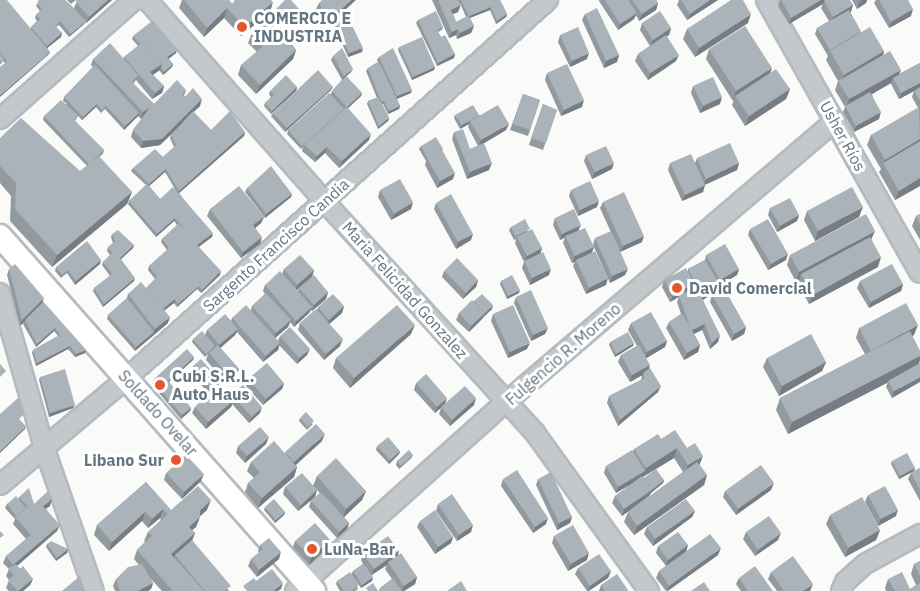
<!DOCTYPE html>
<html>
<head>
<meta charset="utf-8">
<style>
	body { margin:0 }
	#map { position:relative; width:920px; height:591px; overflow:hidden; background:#fafaf8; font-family:"IBM Plex Sans",sans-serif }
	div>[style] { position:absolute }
	.roads { filter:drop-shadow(2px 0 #b5babe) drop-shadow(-2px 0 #b5babe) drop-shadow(0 2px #b5babe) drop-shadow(0 -2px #b5babe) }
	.minor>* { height:18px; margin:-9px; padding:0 9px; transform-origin:9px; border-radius:9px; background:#c3c8cc }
	.major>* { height:22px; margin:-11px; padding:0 11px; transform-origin:11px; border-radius:11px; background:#fff }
	.wall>* { inset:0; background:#929a9f }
	.shaded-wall>* { inset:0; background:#777d82 }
	.building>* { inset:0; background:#aab3b9 }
	.dots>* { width:16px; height:16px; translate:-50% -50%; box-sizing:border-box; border:3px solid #fff; border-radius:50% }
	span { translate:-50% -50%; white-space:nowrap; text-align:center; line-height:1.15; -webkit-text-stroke:6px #fff; paint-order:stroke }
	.poi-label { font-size:16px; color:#657683; font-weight:700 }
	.left { translate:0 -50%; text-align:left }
	.right { translate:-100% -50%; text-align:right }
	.street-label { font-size:16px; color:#657683 }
</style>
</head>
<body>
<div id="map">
	<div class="roads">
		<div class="minor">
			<div style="left:147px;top:0;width:268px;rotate:48.6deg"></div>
			<div style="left:324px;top:201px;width:314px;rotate:47.7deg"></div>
			<div style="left:535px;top:433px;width:195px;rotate:54.2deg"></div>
			<div style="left:766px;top:0;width:313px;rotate:60.6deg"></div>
			<div style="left:0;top:119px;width:179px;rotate:-41.6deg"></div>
			<div style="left:0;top:293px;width:160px;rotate:74.1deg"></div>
			<div style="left:44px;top:447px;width:152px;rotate:70.9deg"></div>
			<div style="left:0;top:485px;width:166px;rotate:-40.1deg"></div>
			<div style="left:127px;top:378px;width:566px;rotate:-41.92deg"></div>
			<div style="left:295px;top:591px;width:283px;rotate:-41.9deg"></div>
			<div style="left:506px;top:402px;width:433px;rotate:-40.5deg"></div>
			<div style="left:841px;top:591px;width:10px;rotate:-66deg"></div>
			<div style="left:845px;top:582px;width:27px;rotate:-42deg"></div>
			<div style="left:865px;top:564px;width:63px;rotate:-28.6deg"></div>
		</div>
		<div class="major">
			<div style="left:0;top:236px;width:474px;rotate:48.5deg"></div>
		</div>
	</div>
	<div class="wall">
		<div style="clip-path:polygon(0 0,31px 29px,31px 27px,37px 21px,35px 18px,36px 15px,40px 11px,36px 6px,39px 1px,38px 0,65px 0,78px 12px,74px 8px,77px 1px,76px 0,112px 0,86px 23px,85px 22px,84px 24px,69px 37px,59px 25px,56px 27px,62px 33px,61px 37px,47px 48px,50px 52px,48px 55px,5px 63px,3px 61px,0 65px)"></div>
		<div style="clip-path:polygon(67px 0,76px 0,71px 4px)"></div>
		<div style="clip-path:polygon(182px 0,229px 0,232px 4px,235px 1px,234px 0,271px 0,270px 12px,241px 36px,224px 18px,204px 37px,179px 8px)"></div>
		<div style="clip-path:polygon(evenodd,432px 0,500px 0,507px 14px,506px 17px,496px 24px,490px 10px,470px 18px,474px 26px,471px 33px,457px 39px,456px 35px,449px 38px,432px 0,460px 3px,466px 17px,456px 22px,453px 14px,458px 12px,460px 3px)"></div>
		<div style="clip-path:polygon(599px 0,656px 0,658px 3px,656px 10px,639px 21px,636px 15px,634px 19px,618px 30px,599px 1px)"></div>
		<div style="clip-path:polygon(679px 0,718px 0,687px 20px,677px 5px)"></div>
		<div style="clip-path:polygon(780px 0,825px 0,853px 5px,850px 12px,861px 33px,884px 51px,883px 55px,899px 74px,920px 63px,920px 186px,895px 200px,879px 172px,881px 169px,867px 145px,871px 135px,918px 108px,912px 97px,914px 91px,899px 99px,891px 84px,891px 83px,872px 94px,879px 119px,854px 132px,843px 112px,845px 107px,835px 90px,838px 81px,826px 60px,828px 56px,815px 34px,817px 28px,829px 21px,821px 8px,823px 4px,789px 24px,778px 6px)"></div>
		<div style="clip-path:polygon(852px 0,867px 0,866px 3px,857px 9px)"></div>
		<div style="clip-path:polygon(876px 0,908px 0,911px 16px,889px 28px,874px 3px)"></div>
		<div style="clip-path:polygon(319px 3px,344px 10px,362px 52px,348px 57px,332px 21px,316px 35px,309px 24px,312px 17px,318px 12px,316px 9px)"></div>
		<div style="clip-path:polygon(585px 14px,619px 55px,617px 62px,604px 68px,582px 20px)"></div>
		<div style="clip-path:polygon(418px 20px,443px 27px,442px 30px,438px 32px,441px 37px,455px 54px,454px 58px,437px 66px,416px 23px)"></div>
		<div style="clip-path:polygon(298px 21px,284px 34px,296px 50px,293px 59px,256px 94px,238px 75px,241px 65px,257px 52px,248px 43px,252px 33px)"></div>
		<div style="clip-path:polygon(642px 23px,671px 28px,669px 35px,667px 36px,676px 61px,648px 80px,635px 61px,638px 54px,650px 46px,640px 30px)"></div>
		<div style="clip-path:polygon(748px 23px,695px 57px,683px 39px,687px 29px)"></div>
		<div style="clip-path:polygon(560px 35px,587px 59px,570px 67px,558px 42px)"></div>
		<div style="clip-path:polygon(evenodd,133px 36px,176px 53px,169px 59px,173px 64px,172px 67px,163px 75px,159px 70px,153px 75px,164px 86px,162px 93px,152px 99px,136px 80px,133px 84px,154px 104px,186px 90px,184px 96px,200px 106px,193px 112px,211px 130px,245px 132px,244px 136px,179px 193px,212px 237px,199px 247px,220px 275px,201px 293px,197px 289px,177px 307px,174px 303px,164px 310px,168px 323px,135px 351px,107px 319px,108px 315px,127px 298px,128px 294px,146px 288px,155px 279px,148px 270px,149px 266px,167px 250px,161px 242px,162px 239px,177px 225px,174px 221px,156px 237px,128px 204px,129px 201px,146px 185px,131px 171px,133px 168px,163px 157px,174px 147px,170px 138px,171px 135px,178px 128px,160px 145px,141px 148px,131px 137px,133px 130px,143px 117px,141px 119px,138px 116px,124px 130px,105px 109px,101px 113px,96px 107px,82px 120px,78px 116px,75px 121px,104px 150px,103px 154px,99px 157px,132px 192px,127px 204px,52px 267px,10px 221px,11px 196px,0 183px,0 138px,80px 171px,87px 166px,43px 120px,44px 116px,67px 104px,63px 101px,64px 97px,93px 67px,91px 65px,93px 59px,123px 59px,124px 57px,138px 46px,132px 39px,133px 36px,165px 172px,175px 189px,160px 199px,149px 186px,165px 172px)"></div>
		<div style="clip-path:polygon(399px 47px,435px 67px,434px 70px,412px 80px,398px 50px)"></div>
		<div style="clip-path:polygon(709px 49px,771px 73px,790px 89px,786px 99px,745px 126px,732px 105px,734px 100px,733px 101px,706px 59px)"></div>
		<div style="clip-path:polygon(333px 56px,351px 72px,346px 76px,362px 93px,361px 96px,348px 108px,369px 140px,339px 168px,325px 153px,315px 162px,302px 151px,303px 147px,301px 149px,287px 134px,288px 130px,331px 94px,332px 91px,342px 80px,331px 60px)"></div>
		<div style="clip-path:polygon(379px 57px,411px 93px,397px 99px,400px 106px,399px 109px,388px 114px,383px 104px,382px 104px,389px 118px,388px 121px,378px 129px,367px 104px,368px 101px,377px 98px,366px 71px,368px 68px,378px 62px,377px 60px)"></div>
		<div style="clip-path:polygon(547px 73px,582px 107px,561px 116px,545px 80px)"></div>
		<div style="clip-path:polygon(693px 86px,720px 104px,700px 113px,691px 93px)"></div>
		<div style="clip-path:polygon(297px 87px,296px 91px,271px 114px,264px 106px,265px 103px,271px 97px,269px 94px,270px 91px)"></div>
		<div style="clip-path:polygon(333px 87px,331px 90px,285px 132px,271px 116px,273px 113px)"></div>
		<div style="clip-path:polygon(523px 94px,540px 100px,528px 136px,510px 130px)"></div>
		<div style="clip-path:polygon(543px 104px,557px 110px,543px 150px,529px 145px)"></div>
		<div style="clip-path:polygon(455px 115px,479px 115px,506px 130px,483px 144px,489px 170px,467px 179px,452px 139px,454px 132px,470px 149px,478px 146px,468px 127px,469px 124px,460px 129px,454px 118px)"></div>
		<div style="clip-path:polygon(421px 146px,443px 149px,442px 150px,453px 179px,437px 188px,425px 165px,426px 161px,419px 149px)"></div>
		<div style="clip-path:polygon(586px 155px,612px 169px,592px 179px,584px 161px)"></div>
		<div style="clip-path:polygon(697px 158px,739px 163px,737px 170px,705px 185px,703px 192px,682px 201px,668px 170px,670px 163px,695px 163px)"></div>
		<div style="clip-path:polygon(247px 188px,292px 194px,291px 197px,265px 218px,245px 192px)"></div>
		<div style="clip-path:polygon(380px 190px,411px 209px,391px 220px,378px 197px)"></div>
		<div style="clip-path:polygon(571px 190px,597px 207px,578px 216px,569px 196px)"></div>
		<div style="clip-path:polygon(603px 202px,642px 242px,620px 252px,600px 208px)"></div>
		<div style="clip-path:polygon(436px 203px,471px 240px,456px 249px,434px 209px)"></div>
		<div style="clip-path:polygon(770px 208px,799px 215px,797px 221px,777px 232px,768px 215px)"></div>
		<div style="clip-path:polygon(210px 209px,264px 217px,261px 223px,255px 228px,260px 244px,241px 258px,207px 216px)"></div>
		<div style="clip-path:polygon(807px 211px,859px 217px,815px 241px,804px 220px)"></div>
		<div style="clip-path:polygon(920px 214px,920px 240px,912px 226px,916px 216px)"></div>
		<div style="clip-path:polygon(555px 218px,579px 230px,594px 247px,592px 252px,606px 285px,586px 294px,573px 266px,575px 262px,572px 263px,563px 243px,565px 237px,560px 240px,553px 225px)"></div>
		<div style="clip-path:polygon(511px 227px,529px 231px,542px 248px,540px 253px,549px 275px,530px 285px,522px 268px,524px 262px,515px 243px,516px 239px,514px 240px,509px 230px)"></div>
		<div style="clip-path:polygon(750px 229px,786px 260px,768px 270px,748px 235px)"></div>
		<div style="clip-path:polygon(112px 234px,134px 245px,133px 248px,121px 259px,134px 281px,103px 307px,93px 291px,94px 288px,110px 276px,102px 265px,103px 262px,110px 255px,107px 251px,108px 247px,113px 243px,111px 237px)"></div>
		<div style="clip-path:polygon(595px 238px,625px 275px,610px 283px,593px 245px)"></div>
		<div style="clip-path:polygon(872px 240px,878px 267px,809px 304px,798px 284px,799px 280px,796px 282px,787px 265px,790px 255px)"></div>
		<div style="clip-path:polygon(706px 255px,739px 269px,737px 275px,720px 285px,717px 291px,703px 300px,718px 342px,710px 349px,702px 330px,694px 334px,700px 345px,698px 352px,684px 360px,666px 328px,669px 322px,681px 314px,677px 302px,679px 297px,670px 302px,662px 287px,664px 280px,688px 271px,688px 269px,705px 260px)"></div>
		<div style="clip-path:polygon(100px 264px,75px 285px,67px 273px,61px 278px,55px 271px,56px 267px)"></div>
		<div style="clip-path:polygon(9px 269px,42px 303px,85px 353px,75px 357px,68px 349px,36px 366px,32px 353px,33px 350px,58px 336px,54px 331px,36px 347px,23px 324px,24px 322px,20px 326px,7px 275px)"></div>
		<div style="clip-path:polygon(284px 269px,314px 270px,312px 277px,297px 290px,298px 291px,299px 288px,328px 292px,326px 299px,312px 311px,311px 310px,309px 313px,294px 327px,290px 322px,288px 327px,275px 338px,278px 341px,280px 336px,307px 355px,297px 364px,279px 345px,278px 350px,263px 362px,237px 332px,235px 335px,220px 348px,239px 369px,236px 376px,227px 384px,206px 360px,208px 354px,205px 357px,192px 342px,193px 339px,205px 335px,207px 330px,231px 321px,232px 318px,251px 310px,252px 306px,265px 294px,263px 291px,265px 285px,282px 274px)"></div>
		<div style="clip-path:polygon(444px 271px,478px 280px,476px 287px,463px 299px,442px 277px)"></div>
		<div style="clip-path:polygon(501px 281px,519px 293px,507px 299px,500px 284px)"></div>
		<div style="clip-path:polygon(860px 281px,903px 284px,901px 291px,869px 308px,857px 288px)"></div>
		<div style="clip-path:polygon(712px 295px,746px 327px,744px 334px,732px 341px,710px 302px)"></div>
		<div style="clip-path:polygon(516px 297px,545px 334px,531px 341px,514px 303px)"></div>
		<div style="clip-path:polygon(474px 301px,492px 309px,469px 332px,456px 320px,459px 313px)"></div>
		<div style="clip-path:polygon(344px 306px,342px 313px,329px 324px,340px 346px,324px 360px,298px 330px,300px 323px,317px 310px,318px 307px)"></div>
		<div style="clip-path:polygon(493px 314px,527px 349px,508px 358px,491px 321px)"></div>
		<div style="clip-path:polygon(631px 323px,667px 341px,665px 347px,646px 358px,649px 368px,658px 392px,618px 426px,607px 403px,609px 396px,641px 380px,642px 375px,630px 382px,618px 362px,621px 355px,637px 346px,628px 330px)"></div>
		<div style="clip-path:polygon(859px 328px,914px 335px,912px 336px,920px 351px,920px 360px,918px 364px,892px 398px,886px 387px,888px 382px,788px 434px,776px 410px,780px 398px,865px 354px,856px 338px)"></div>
		<div style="clip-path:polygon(411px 334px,350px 388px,333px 368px,336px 358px)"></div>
		<div style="clip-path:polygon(610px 342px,633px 346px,615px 357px,609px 345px)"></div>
		<div style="clip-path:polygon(194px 357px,193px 360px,169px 382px,191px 408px,190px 411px,181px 419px,153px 386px,153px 382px,154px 379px)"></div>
		<div style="clip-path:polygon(767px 358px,826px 362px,822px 371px,779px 396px,763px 367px)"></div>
		<div style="clip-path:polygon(193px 366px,220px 381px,218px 386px,231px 397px,232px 395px,260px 413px,249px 423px,232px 404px,231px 407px,206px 429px,192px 413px,195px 407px,209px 394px,191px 373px)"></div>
		<div style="clip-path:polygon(40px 377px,73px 408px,49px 417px,39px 380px)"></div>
		<div style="clip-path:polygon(248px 379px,284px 383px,282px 389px,263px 405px,246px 386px)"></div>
		<div style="clip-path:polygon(416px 383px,445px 403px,474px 405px,450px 426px,439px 414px,441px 408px,435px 413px,414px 390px)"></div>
		<div style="clip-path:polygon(300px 418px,313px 424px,307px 430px,299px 421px)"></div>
		<div style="clip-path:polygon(661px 439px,687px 448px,707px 475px,704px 485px,634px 535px,624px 522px,628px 512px,683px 472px,674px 458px,643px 477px,644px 478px,664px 480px,663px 483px,651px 493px,649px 496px,622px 516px,612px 503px,615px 496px,631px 484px,616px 493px,604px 473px,606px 466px,633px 451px,634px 449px)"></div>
		<div style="clip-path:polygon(322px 441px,296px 465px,297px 467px,294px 477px,258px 508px,245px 492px,248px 483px,254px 478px,247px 471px,251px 462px,285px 453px)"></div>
		<div style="clip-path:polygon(266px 444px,245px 463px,236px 453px,238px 446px)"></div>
		<div style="clip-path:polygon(377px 446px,400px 451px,399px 454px,389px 464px,376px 450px)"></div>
		<div style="clip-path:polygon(413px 455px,411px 458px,399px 469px,396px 465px,397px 461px)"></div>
		<div style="clip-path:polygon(892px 461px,915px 468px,914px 471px,899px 479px,891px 464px)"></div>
		<div style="clip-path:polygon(920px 468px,920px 501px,908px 479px,911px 473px)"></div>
		<div style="clip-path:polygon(166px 473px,201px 481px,182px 499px,164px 480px)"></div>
		<div style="clip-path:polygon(317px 476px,366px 491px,362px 500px,344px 517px,349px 523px,347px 529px,337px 538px,309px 507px,311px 501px,320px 493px,313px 486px)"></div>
		<div style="clip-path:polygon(503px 479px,546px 524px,533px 533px,501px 486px)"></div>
		<div style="clip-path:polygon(538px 479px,572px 517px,570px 523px,557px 530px,536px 485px)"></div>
		<div style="clip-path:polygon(146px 482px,171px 510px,207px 510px,200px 516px,196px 527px,192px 530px,195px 533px,192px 541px,229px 591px,162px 591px,150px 578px,153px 583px,151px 589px,148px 591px,115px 591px,113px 586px,116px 579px,139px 565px,134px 559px,137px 550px,145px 542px,144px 541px,148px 532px,161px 520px,160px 518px,148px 528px,142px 521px,109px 551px,94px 535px,97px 525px)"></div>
		<div style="clip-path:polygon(285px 487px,317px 490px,315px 497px,298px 511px,283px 494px)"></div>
		<div style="clip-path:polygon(771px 490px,736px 515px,723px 497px,725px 491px)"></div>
		<div style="clip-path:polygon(868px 495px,896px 516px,878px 526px,865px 502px)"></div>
		<div style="clip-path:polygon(19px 497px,34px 504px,50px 506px,46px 508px,57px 531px,17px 566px,33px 579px,30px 585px,23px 591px,9px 591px,6px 588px,9px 580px,6px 576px,9px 569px,3px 563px,6px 556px,26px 539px,13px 524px,15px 519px,5px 508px,7px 504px,18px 500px)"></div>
		<div style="clip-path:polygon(438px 504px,471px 532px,457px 541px,436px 511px)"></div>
		<div style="clip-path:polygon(265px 507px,285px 512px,284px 515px,275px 523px,264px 510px)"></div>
		<div style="clip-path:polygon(695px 511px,692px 517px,653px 546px,644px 534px,647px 527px)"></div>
		<div style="clip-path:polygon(830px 515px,880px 530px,876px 540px,845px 557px,826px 524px)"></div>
		<div style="clip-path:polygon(420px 521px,453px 537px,451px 543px,435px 554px,417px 527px)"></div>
		<div style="clip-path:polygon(746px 532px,778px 540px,755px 556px,743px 539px)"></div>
		<div style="clip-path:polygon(554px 536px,587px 560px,568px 571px,552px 543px)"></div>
		<div style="clip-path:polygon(330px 540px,328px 547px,309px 565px,293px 547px,295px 541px)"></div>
		<div style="clip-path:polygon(47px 544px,68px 549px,67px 553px,56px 561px,46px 547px)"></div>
		<div style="clip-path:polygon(260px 545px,279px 559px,257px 577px,248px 566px,251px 559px,259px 553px,258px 551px)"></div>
		<div style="clip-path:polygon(688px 545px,686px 551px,718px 555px,668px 591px,666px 591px,656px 578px,659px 571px,666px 566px,656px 553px,658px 546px)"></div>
		<div style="clip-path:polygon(399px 551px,397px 555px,417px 577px,415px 584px,404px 591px,379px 591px,380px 588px,392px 579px,385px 569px,387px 565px,372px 575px,372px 581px,361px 588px,352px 575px,358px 589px,355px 591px,340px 591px,336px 584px,337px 581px,351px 575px,353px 571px,363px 564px,361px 560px,363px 554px)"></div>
		<div style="clip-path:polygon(920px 561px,920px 591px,886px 591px,885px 588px,888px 579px,910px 589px,916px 585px,911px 574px,914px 564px)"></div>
		<div style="clip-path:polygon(578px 568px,611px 571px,608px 578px,589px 591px,587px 591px,575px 574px)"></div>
		<div style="clip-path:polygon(771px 572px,810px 591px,777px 591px,768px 579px)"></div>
		<div style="clip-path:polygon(739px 578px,773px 591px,741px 591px,736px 584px)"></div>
		<div style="clip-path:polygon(601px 585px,628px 590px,627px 591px,599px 591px)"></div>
	</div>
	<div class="shaded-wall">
		<div style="clip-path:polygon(108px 0,112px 0,86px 23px,89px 17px)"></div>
		<div style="clip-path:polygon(351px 0,356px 0,334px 20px,333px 18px,332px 21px,316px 35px,319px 29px)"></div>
		<div style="clip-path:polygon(710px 0,718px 0,687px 20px,690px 14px)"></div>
		<div style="clip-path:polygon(821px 0,825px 0,823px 4px,789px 24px,791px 18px)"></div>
		<div style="clip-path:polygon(862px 0,867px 0,866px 3px,857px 9px,859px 2px)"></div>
		<div style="clip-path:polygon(273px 2px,270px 12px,241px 36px,245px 27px)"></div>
		<div style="clip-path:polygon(658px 3px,656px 10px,639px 21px,642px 14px)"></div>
		<div style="clip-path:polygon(461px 5px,458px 12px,448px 16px,451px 10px)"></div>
		<div style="clip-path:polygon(853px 5px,851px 12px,831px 24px,833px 17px)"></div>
		<div style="clip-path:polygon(491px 7px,490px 10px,467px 19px,469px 16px)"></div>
		<div style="clip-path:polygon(227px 8px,224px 18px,204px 37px,207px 28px)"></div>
		<div style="clip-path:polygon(913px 9px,911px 16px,889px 28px,891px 22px)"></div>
		<div style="clip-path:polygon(301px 11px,298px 21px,277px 40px,281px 30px)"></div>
		<div style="clip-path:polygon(637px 13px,634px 19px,618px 30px,620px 24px)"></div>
		<div style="clip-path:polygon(507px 14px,506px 17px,496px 24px,497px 21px)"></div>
		<div style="clip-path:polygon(751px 14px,748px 23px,695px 57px,699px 48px)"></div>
		<div style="clip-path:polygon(86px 21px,84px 24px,69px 37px,71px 34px)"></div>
		<div style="clip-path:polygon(474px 26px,471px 33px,457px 39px,460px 33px)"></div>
		<div style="clip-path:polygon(671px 28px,669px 35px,650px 47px,653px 40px)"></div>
		<div style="clip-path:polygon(458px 29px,456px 35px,449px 38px,452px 32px)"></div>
		<div style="clip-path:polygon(62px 33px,61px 37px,46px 49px,47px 46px)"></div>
		<div style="clip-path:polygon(363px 48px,362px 52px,348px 57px,349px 53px)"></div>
		<div style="clip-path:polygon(177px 50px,176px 53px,166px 60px,167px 57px)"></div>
		<div style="clip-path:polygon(296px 50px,293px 59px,256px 94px,260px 85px)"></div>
		<div style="clip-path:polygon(884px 51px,881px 61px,840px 85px,844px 75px)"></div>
		<div style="clip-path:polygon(50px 52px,48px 55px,0 97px,0 95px)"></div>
		<div style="clip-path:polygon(589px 53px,587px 59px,570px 67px,572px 61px)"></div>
		<div style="clip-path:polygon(455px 54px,454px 58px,437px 66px,438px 63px)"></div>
		<div style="clip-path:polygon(619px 55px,617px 62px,604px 68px,606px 61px)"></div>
		<div style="clip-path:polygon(679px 55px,676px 61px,648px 80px,650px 73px)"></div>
		<div style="clip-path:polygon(162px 64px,160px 70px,147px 79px,150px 72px)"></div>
		<div style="clip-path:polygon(173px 64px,172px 67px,163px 75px,164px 72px)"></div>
		<div style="clip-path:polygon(435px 67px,434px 70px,412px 80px,413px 77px)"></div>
		<div style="clip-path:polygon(772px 68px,769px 77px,735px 96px,733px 101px,736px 91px)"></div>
		<div style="clip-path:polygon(353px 69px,351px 72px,342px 80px,344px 76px)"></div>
		<div style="clip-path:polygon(901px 70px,897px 79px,893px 78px,891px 83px,846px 109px,849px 99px)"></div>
		<div style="clip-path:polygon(920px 83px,920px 88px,899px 99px,901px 93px)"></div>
		<div style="clip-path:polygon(164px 86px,162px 93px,152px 99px,155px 93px)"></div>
		<div style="clip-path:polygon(297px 87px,296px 91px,271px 114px,272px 111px)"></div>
		<div style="clip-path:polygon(333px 87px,331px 90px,285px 132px,287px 128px)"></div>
		<div style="clip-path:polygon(790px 89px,786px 99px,745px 126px,749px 116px)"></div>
		<div style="clip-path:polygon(412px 90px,411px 93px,396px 99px,397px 96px)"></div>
		<div style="clip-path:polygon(362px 93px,361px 96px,346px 110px,347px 107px)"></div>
		<div style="clip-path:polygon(722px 97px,720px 104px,700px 113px,703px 106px)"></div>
		<div style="clip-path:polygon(202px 99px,200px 106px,160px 145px,141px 148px,143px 141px)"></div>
		<div style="clip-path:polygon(584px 100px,582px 107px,561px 116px,564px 110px)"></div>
		<div style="clip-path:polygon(97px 104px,96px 107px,82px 120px,83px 117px)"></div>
		<div style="clip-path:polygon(400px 106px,399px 109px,388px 114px,389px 111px)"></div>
		<div style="clip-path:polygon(150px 107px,148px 114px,141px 119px,143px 112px)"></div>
		<div style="clip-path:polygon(881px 112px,879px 119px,854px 132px,856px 126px)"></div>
		<div style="clip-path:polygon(139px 113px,138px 116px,124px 130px,125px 126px)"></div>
		<div style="clip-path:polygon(389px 118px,388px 121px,378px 129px,379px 126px)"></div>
		<div style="clip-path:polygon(470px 121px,469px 124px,460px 129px,462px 125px)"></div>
		<div style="clip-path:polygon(509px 124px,506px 130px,479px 146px,481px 140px)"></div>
		<div style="clip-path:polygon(245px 132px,244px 136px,178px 194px,179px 191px)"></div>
		<div style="clip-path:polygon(371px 134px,369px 140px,339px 168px,342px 161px)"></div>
		<div style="clip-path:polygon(920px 139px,920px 147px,883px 163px,885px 160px)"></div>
		<div style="clip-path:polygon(327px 147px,325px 153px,315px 162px,317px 156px)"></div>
		<div style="clip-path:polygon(492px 163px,489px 170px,467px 179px,470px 172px)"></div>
		<div style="clip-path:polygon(614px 163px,612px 169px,592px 179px,595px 172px)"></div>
		<div style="clip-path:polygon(739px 163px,737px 170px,704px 185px,706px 179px)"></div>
		<div style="clip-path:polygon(166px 169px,165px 172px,148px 187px,149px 184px)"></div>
		<div style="clip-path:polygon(455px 173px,453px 179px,437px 188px,440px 181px)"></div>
		<div style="clip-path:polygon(920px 178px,920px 186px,895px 200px,899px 191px)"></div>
		<div style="clip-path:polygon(705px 185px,703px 192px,682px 201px,685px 195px)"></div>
		<div style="clip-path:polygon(132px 192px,127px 204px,52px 267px,57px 255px)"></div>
		<div style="clip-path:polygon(292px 194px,291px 197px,265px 218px,266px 214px)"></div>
		<div style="clip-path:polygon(599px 201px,597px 207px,578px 216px,580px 210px)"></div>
		<div style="clip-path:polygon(413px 202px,411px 209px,391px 220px,394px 214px)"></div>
		<div style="clip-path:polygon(863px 207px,859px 217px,815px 241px,818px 231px)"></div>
		<div style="clip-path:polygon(799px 215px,797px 221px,777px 232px,780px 226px)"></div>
		<div style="clip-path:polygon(264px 217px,261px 223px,251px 232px,253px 225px)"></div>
		<div style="clip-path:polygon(175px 218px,174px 221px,156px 237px,157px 234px)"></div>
		<div style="clip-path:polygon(581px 225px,578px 231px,560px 240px,562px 234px)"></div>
		<div style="clip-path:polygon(875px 231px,871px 240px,801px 274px,799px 280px,796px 282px,799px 272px)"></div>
		<div style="clip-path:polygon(213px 233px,212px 237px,196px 248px,197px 245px)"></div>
		<div style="clip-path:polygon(473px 234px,471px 240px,456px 249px,458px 242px)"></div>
		<div style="clip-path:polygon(644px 236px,642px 242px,620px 252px,623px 246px)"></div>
		<div style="clip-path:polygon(262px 237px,260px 244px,241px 258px,243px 252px)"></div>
		<div style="clip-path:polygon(134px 245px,133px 248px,119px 261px,120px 258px)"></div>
		<div style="clip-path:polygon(594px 247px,591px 254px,576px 260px,575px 262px,572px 263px,575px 256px)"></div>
		<div style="clip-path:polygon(542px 248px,540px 255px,524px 263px,527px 256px)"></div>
		<div style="clip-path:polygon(788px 254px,786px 260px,768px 270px,771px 264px)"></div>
		<div style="clip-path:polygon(881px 257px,878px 267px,809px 304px,813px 295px)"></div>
		<div style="clip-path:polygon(101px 260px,100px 264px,75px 285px,76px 281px)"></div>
		<div style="clip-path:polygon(551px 269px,549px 275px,530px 285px,532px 278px)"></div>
		<div style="clip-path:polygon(628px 269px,625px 275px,610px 283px,612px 276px)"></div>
		<div style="clip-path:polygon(739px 269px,737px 275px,720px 285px,717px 291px,700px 301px,703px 295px,718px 286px,720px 280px)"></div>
		<div style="clip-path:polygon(314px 270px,312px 277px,295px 291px,297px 285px)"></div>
		<div style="clip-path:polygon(221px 271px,220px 275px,201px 293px,202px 290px)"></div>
		<div style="clip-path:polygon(135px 278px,134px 281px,103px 307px,104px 304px)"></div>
		<div style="clip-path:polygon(608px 278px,606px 285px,586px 294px,589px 288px)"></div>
		<div style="clip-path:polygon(478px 280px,476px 287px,463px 299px,466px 293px)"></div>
		<div style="clip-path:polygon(694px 283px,692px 289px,670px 302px,673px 296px)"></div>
		<div style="clip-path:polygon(903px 284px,901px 291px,869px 308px,871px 302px)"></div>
		<div style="clip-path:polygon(199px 286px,197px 289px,177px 307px,178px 304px)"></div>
		<div style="clip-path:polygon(520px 290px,519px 293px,507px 299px,508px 296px)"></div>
		<div style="clip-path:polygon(328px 292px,326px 299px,312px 311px,314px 305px)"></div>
		<div style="clip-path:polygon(44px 298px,42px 304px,20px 326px,22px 320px)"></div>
		<div style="clip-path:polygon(175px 299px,174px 303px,160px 314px,161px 310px)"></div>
		<div style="clip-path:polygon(493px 305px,492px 309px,484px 316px,485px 313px)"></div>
		<div style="clip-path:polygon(344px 306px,342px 313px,327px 326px,329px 320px)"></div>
		<div style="clip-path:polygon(312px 307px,309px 313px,294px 327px,296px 321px)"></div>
		<div style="clip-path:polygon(485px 313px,482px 319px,469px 332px,471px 326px)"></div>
		<div style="clip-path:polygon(170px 317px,168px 323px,135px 351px,136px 347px,154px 332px,155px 329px)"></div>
		<div style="clip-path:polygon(291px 320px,288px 327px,274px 339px,276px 333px)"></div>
		<div style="clip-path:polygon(705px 324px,702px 330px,689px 336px,692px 330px)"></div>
		<div style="clip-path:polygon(415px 325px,411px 334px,350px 388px,354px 378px)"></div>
		<div style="clip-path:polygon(918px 325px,914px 335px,868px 360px,871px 351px)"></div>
		<div style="clip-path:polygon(746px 327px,744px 334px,732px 341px,734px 334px)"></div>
		<div style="clip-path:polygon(55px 328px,54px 331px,36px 347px,37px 344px)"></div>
		<div style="clip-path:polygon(548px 328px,545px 334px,531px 341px,533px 335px)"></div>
		<div style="clip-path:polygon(238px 329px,235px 335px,217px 351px,219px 345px)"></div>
		<div style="clip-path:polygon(720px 335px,718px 342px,710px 349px,712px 343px)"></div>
		<div style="clip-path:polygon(343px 339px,340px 346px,324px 360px,326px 354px)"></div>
		<div style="clip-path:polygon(667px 341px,665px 347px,645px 359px,647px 352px)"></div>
		<div style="clip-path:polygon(280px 343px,278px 350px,263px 362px,266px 356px)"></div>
		<div style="clip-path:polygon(530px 343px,527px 349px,508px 358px,510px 352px)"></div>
		<div style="clip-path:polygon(634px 343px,633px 346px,615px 357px,616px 354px)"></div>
		<div style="clip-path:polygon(700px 345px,698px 352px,684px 360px,687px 353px)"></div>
		<div style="clip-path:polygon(70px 346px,68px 349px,36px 366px,37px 363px)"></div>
		<div style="clip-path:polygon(310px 349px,307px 355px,297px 364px,299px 358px)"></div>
		<div style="clip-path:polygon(86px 350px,85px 353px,75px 357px,76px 354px)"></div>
		<div style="clip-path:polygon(920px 356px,920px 360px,918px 367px,788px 434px,792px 422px)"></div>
		<div style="clip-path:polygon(194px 357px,193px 360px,166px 384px,168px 381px)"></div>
		<div style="clip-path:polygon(826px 362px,822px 371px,779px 396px,782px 386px)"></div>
		<div style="clip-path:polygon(650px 365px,648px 372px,630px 382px,632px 375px)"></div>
		<div style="clip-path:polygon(239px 369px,236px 376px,227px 384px,230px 377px)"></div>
		<div style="clip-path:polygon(920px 377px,920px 382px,892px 398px,894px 391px)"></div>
		<div style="clip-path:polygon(220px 381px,218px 388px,210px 394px,212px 388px)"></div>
		<div style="clip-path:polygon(284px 383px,282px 389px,263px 405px,266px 399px)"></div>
		<div style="clip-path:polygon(661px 386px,658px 392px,618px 426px,620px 420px)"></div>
		<div style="clip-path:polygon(447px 398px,445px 404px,435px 413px,437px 407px)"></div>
		<div style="clip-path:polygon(476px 398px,474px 405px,450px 426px,452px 420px)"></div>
		<div style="clip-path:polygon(234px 400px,231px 407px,206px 429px,208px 422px)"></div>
		<div style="clip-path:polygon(75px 405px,73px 408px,49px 417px,50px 413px)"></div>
		<div style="clip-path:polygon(262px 407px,260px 413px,249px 423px,252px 417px)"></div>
		<div style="clip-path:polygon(191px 408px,190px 411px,181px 419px,182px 415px)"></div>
		<div style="clip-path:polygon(26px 426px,25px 429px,0 453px,0 451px)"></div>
		<div style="clip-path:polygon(325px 434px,322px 441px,291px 469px,294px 462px)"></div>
		<div style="clip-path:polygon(269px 437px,266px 444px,245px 463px,247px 456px)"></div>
		<div style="clip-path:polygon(677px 448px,674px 458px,616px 493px,618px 487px,645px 471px,646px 468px)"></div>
		<div style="clip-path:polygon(400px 451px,399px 454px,389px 464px,390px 460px)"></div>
		<div style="clip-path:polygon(413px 455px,411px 458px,399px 469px,401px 466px)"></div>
		<div style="clip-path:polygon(703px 456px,699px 466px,685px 475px,688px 465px)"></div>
		<div style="clip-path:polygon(297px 467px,294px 477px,258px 508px,262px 498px)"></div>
		<div style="clip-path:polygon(915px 468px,914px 471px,899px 479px,900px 476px)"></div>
		<div style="clip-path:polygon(204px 474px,201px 481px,182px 499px,184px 492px)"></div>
		<div style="clip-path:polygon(707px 475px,704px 485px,634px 535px,637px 526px)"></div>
		<div style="clip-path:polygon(664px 480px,663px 483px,651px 493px,649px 496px,622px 516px,624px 509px)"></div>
		<div style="clip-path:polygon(774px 483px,771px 490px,736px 515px,738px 509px)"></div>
		<div style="clip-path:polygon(317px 490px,315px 497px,298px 511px,301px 505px)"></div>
		<div style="clip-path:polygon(366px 491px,362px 500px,343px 518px,346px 509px)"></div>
		<div style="clip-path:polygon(52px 499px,50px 506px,41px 512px,43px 506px)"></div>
		<div style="clip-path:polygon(211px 500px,207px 510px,197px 519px,200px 510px)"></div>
		<div style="clip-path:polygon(163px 509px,160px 518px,148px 528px,152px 519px)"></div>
		<div style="clip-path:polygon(898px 510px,896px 516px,878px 526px,881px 519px)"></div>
		<div style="clip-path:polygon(695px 511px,692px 517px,653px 546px,655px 539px)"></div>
		<div style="clip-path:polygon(145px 512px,142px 521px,109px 551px,112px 542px)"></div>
		<div style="clip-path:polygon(285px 512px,284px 515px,275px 523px,276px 520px)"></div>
		<div style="clip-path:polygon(200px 517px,196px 527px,185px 536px,189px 527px)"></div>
		<div style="clip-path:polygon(572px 517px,570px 523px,557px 530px,559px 523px)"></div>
		<div style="clip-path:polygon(548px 518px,546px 524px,533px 533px,535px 527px)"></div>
		<div style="clip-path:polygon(349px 523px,347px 529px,337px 538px,339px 532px)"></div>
		<div style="clip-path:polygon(60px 525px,57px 531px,11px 571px,13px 565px)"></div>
		<div style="clip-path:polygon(473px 525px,471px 532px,457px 541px,459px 535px)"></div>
		<div style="clip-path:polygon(880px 530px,876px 540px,845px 557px,848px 548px)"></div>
		<div style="clip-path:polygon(195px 533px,191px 543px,175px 555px,174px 559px,171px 554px)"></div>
		<div style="clip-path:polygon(781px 533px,778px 540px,755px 556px,758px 550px)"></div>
		<div style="clip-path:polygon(453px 537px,451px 543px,435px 554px,438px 547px)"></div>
		<div style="clip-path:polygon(330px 540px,328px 547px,309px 565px,311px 558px)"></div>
		<div style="clip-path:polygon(688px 545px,686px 552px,666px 566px,668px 560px)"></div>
		<div style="clip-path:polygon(721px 548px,718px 555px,667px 591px,669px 586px)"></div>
		<div style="clip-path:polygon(68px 549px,67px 553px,56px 561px,57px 558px)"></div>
		<div style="clip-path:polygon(399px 551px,397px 558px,388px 562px,387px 565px,371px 575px,374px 569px)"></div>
		<div style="clip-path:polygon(281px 552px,279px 559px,257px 577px,259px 570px)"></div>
		<div style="clip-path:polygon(589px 553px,587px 560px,568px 571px,571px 564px)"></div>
		<div style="clip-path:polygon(611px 571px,608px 578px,588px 591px,590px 586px)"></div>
		<div style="clip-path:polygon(373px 577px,372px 581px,361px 588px,362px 585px)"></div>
		<div style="clip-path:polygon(417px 577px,415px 584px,404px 591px,402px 591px,404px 586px)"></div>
		<div style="clip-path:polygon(33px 579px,30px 585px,23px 591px,18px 591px)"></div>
		<div style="clip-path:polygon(153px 583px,151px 589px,148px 591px,138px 591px)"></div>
		<div style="clip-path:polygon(283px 583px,281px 589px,278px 591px,273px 591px)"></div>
		<div style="clip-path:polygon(813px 584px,810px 591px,803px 591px)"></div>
	</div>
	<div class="building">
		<div style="clip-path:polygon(0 0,7px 0,50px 52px,0 95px,0 67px,7px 61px,0 52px)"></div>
		<div style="clip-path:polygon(40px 0,65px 0,86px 21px,71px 34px,60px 21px,55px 26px,62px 33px,47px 46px,31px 27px,40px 19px,36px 15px,42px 9px,37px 3px)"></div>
		<div style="clip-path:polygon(78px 0,108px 0,89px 17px,76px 2px)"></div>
		<div style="clip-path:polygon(184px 0,229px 0,232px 4px,236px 0,271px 0,273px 2px,245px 27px,227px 8px,207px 28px)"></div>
		<div style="clip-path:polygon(285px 0,291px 0,301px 11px,281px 30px,296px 50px,260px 85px,241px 65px,263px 46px,252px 33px)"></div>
		<div style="clip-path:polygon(322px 0,351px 0,319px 29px,312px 17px,322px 8px,319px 3px)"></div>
		<div style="clip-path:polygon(438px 0,458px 0,461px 5px,451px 10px,456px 22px,469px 16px,474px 26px,460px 33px,458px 29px,452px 32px)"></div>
		<div style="clip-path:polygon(461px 0,500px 0,507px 14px,497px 21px,491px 7px,469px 16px)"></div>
		<div style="clip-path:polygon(605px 0,628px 0,637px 13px,620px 24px)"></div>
		<div style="clip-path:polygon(632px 0,656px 0,658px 3px,642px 14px)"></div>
		<div style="clip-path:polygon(681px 0,710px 0,690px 14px)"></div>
		<div style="clip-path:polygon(731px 0,743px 0,751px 14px,699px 48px,687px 29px)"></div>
		<div style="clip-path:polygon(781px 0,821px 0,791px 18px)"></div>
		<div style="clip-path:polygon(826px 0,850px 0,853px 5px,833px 17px,824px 1px)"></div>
		<div style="clip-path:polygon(879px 0,908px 0,913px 9px,891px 22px)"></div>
		<div style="clip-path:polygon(597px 8px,619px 55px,606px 61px,585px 14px)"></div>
		<div style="clip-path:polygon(344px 9px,363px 48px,349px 53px,333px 18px)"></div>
		<div style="clip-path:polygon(849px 10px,861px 31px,830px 50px,817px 28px)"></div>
		<div style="clip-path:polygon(436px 11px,443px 27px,437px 30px,441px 37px,445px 35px,455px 54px,438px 63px,418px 20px)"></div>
		<div style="clip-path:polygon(660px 11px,671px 28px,653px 40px,642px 23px)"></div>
		<div style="clip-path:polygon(152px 21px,177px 50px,167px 57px,173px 64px,164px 72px,161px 68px,162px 64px,143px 42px,140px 44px,133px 36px)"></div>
		<div style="clip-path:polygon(745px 26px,772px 68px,736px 91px,709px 49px)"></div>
		<div style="clip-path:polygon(578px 27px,589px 53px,572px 61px,560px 35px)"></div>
		<div style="clip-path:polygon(870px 27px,884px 51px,844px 75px,830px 51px)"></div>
		<div style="clip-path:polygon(666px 35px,679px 55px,650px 73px,638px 54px)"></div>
		<div style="clip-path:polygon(422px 37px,435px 67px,413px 77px,399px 47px)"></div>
		<div style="clip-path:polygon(143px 42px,162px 64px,150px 72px,164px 86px,155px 93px,124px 57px)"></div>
		<div style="clip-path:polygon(110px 43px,138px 75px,132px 82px,154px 104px,177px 80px,186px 90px,182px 94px,185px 97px,193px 88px,202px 99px,162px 139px,143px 141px,133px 130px,150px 107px,143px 112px,93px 59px)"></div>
		<div style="clip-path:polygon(342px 48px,353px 69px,344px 76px,333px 56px)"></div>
		<div style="clip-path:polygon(393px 48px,412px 90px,397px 96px,379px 57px)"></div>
		<div style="clip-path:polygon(890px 51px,901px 70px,849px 99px,838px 81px)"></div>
		<div style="clip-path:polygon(0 53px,4px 60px,0 62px)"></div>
		<div style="clip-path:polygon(379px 62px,400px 106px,389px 111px,384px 101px,381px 101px,368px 68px)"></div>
		<div style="clip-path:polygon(920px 63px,920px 83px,901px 93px,893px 78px)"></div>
		<div style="clip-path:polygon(567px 64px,584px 100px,564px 110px,547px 73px)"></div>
		<div style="clip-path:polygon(95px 65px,139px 113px,125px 126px,106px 106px,102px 110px,97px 104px,83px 117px,64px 97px)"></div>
		<div style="clip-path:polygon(776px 69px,790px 89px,749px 116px,735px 96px)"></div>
		<div style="clip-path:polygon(318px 70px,333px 87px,287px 128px,273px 113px)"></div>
		<div style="clip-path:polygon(286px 75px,297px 87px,272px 111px,265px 103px,274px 95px,270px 91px)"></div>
		<div style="clip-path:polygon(346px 76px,362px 93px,347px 107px,332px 91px)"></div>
		<div style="clip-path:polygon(713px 77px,722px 97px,703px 106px,693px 86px)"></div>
		<div style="clip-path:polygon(920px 87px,920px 101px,914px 91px)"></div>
		<div style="clip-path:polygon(870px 92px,881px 112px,856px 126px,845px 106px)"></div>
		<div style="clip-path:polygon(329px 93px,344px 109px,302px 146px,288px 130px)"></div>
		<div style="clip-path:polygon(523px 94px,540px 100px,530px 130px,513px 124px)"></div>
		<div style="clip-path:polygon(378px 97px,389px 118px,379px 126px,368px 101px)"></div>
		<div style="clip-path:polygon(61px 100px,78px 115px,74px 120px,104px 150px,89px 164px,44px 116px)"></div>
		<div style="clip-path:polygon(543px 104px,557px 110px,546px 143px,531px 138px)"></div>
		<div style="clip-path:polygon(473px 105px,479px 115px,462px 125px,455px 115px)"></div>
		<div style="clip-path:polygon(498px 105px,509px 124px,481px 140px,470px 121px)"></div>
		<div style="clip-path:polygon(347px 107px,371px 134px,342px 161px,327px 147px,317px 156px,304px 145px)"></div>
		<div style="clip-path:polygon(919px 107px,920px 139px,885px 160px,871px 135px)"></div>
		<div style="clip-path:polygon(193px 111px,211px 130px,230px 111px,245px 132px,179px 191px,166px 169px,149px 184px,133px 168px,155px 149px,163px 157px,176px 145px,171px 135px)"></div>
		<div style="clip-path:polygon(21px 118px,80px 171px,99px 156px,132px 192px,57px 255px,15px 209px,16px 183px,0 166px,0 138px)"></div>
		<div style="clip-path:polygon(463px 129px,470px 149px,484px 143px,492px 163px,470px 172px,454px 132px)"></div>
		<div style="clip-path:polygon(436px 137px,443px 149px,427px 158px,421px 146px)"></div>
		<div style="clip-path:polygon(920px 141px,920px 178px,899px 191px,883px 163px)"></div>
		<div style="clip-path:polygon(730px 143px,739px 163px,706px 179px,697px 158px)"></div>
		<div style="clip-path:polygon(606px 146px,614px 163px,595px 172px,586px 155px)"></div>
		<div style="clip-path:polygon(442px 150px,455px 173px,440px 181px,427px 158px)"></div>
		<div style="clip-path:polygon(691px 154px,705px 185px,685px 195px,670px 163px)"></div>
		<div style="clip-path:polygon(271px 166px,292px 194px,266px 214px,247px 188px)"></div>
		<div style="clip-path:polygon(400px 179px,413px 202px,394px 214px,380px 190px)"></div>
		<div style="clip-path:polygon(590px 181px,599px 201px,580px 210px,571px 190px)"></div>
		<div style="clip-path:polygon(147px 184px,160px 199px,173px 187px,213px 233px,197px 245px,221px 271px,202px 290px,199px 286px,178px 304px,175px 299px,163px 309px,146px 288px,157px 277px,149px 266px,169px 248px,162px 239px,179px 224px,184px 228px,175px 218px,157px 234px,129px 201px)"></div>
		<div style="clip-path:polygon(239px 186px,264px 217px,253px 225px,262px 237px,243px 252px,210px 209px)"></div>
		<div style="clip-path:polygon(852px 187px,863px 207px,818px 231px,807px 211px)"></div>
		<div style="clip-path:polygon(624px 192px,644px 236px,623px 246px,603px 202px)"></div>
		<div style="clip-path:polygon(451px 194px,473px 234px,458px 242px,436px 203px)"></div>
		<div style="clip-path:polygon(790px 198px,799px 215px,780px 226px,770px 208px)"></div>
		<div style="clip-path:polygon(574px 209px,581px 225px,562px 234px,555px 218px)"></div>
		<div style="clip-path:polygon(866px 214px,875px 231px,799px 272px,790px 255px)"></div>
		<div style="clip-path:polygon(920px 214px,920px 224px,916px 216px)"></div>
		<div style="clip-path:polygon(525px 219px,530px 229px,515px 236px,511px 227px)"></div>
		<div style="clip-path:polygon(768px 219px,788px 254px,771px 264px,750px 229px)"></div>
		<div style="clip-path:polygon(585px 228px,594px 247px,575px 256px,565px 236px)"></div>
		<div style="clip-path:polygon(532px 229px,542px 248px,527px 256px,517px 237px)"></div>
		<div style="clip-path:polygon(118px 230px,134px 245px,120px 258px,135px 278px,104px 304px,94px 288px,112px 274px,103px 262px,112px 253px,108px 247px,115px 242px,112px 234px)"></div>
		<div style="clip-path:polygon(611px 231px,628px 269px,612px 276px,595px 238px)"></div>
		<div style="clip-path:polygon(870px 237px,881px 257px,813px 295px,801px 274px)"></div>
		<div style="clip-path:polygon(87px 241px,101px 260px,76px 281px,68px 270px,62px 275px,56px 267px)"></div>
		<div style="clip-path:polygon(725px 244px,739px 269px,720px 280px,706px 255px)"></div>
		<div style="clip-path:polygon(595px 251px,608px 278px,589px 288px,576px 260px)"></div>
		<div style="clip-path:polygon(543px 252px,551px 269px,532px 278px,524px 261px)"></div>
		<div style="clip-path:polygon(300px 255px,314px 270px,297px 285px,284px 269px)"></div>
		<div style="clip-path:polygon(457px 258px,478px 280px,466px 293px,444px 271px)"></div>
		<div style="clip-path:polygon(705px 260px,720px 285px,703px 295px,688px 269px)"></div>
		<div style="clip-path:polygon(15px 264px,44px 298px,22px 320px,9px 269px)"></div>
		<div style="clip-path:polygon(892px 264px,903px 284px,871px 302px,860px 281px)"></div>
		<div style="clip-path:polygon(686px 268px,694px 283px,673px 296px,664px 280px)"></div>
		<div style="clip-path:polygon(280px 271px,312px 307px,296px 321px,265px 285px)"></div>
		<div style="clip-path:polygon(314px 275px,328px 292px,314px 305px,299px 288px)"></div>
		<div style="clip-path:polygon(512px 275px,520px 290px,508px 296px,501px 281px)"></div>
		<div style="clip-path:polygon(141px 282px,170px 317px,155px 329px,128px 294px)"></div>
		<div style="clip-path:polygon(696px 286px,720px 335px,712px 343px,705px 324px,692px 330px,700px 345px,687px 353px,669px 322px,682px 314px,690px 326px,679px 296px)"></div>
		<div style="clip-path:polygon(724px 288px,746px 327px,734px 334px,712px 295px)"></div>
		<div style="clip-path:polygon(531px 290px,548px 328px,533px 335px,516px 297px)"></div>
		<div style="clip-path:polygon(266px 293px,291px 320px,276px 333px,252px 306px)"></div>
		<div style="clip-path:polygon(333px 294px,344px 306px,329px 320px,318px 307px)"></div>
		<div style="clip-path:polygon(482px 294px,493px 305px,485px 313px,474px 301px)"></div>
		<div style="clip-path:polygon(127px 298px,154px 332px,136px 347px,108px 315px)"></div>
		<div style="clip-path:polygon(472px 300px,485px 313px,471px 326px,459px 313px)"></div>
		<div style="clip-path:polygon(43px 302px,86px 350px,76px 354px,70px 346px,37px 363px,33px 350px,60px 335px,55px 328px,37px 344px,25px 320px)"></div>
		<div style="clip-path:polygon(906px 303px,918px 325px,871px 351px,859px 328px)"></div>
		<div style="clip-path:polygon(246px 305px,280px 343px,266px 356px,232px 318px)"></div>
		<div style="clip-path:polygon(397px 305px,415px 325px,354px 378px,336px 358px)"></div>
		<div style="clip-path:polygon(513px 305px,530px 343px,510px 352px,493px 314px)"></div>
		<div style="clip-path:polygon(316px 309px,343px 339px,326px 354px,300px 323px)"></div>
		<div style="clip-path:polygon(651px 312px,667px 341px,647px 352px,631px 323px)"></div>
		<div style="clip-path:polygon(225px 314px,238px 329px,219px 345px,207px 330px)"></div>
		<div style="clip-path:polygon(290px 327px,310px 349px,299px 358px,280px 336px)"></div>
		<div style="clip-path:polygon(202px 331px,215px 346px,206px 354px,193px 339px)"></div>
		<div style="clip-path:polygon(910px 331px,920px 351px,920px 356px,792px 422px,780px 398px)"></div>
		<div style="clip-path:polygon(628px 332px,634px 343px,616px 354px,610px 342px)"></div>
		<div style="clip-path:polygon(811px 334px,826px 362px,782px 386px,767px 358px)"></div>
		<div style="clip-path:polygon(218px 345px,239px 369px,230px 377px,209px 353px)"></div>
		<div style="clip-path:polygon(639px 345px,650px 365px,632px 375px,621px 355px)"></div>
		<div style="clip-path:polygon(187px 349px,194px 357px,168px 381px,191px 408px,182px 415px,154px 383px,154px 379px)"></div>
		<div style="clip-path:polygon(201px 359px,220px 381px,212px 388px,193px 366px)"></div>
		<div style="clip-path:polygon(267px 363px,284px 383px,266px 399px,248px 379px)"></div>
		<div style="clip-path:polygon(920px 363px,920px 377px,894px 391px,888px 381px)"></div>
		<div style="clip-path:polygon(0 364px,6px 371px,0 377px)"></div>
		<div style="clip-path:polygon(650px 368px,661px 386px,620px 420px,609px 396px,645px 378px,643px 373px)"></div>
		<div style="clip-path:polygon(65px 369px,75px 405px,50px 413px,40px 377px)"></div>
		<div style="clip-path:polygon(426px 374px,447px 398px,437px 407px,416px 383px)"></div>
		<div style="clip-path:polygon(220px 385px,234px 400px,208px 422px,195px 407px)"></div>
		<div style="clip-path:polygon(243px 385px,262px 407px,252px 417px,232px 395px)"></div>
		<div style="clip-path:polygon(465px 386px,476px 398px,452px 420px,441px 407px)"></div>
		<div style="clip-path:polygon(19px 397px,24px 414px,19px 419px,26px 426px,0 451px,0 414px)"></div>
		<div style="clip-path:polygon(306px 412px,314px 421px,308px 427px,300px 418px)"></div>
		<div style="clip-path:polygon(316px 424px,325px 434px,294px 462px,285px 452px)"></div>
		<div style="clip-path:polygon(260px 427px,269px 437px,247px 456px,238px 446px)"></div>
		<div style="clip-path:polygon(675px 430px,687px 448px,695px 443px,703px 456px,688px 465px,677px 448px,646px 468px,634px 449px,658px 434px,661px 439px)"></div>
		<div style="clip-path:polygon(388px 437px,400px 451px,390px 460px,377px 446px)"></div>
		<div style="clip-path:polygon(274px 441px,297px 467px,262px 498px,248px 483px,260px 473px,251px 462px)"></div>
		<div style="clip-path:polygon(409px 450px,413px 455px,401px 466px,397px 461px)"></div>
		<div style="clip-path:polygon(632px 450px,645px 471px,618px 487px,606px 466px)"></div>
		<div style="clip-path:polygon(907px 453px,915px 468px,900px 476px,892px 461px)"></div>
		<div style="clip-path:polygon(186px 455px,204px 474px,184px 492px,166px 473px)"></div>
		<div style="clip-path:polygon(336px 458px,366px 491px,346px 509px,317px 476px)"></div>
		<div style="clip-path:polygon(697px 462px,707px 475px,637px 526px,628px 512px)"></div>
		<div style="clip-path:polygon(761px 465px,774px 483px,738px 509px,725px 491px)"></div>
		<div style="clip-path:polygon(920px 468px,920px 490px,911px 473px)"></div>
		<div style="clip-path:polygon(656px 469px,664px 480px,652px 490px,644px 478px)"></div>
		<div style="clip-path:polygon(517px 470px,548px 518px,535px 527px,503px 479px)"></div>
		<div style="clip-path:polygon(551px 472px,572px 517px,559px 523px,538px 479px)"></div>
		<div style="clip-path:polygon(302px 473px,317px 490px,301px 505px,285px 487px)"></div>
		<div style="clip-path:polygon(642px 476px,652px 490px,624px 509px,615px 496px)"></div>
		<div style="clip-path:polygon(146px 482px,171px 510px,198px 486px,211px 500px,200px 510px,200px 517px,189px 527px,195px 533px,171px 554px,204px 591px,173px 591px,137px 550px,152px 536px,148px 532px,168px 514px,163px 509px,152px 519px,145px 512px,112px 542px,97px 525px)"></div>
		<div style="clip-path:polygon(885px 486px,898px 510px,881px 519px,868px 495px)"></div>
		<div style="clip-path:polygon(29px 488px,34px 504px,48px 491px,52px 499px,43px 506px,60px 525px,13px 565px,6px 556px,31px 535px,15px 517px,28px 507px,19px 497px)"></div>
		<div style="clip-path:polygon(321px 492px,349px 523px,339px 532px,311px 501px)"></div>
		<div style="clip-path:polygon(452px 494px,473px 525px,459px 535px,438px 504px)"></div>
		<div style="clip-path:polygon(16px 496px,26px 508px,16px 516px,7px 504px)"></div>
		<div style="clip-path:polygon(862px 497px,880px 530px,848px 548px,830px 515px)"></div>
		<div style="clip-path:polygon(274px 499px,285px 512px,276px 520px,265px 507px)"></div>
		<div style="clip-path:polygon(686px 499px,695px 511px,655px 539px,647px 527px)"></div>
		<div style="clip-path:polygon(435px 510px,453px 537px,438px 547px,420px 521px)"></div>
		<div style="clip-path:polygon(769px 516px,781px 533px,758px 550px,746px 532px)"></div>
		<div style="clip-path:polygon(315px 523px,330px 540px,311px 558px,295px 541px)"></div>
		<div style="clip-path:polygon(573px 525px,589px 553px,571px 564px,554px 536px)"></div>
		<div style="clip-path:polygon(0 531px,4px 535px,0 538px)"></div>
		<div style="clip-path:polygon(678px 532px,688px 545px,668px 560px,658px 546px)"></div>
		<div style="clip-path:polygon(710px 534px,721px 548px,669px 586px,659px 571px)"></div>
		<div style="clip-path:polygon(388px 536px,399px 551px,374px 569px,363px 554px)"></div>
		<div style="clip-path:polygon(269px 538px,281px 552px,259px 570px,251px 559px,263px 549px,260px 545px)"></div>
		<div style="clip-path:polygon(192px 540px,231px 586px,224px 591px,205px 591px,175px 555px)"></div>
		<div style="clip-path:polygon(51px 541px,68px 549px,57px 558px,47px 544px)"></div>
		<div style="clip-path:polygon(401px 553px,417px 577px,404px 586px,388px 562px)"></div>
		<div style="clip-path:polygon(599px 554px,611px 571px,590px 586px,578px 568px)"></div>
		<div style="clip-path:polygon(793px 556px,813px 584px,803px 591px,784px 591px,771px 572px)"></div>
		<div style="clip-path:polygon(920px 561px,920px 576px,914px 564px)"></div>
		<div style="clip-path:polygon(16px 564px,20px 569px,23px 566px,33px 579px,18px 591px,8px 581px,14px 575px,8px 569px)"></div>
		<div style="clip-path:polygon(142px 564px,153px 583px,138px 591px,120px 591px,116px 579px,128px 567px)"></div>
		<div style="clip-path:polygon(364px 564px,373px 577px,362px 585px,353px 571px)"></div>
		<div style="clip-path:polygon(755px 566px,773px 591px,748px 591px,739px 578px)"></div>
		<div style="clip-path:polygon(272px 569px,283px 583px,273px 591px,247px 591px,243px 586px,254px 578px,256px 581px)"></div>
		<div style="clip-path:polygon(350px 572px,359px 585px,351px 591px,344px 591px,337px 581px)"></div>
		<div style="clip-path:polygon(902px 572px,910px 589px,920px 583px,920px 591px,895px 591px,888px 579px)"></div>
		<div style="clip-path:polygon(617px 574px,628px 590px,626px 591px,605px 591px,601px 585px)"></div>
		<div style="clip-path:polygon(80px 576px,85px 591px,62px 591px)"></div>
		<div style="clip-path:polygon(393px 579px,402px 591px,381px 591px,380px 588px)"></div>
		<div style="clip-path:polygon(461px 581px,467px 591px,447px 591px)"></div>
		<div style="clip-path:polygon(704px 582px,710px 591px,691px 591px)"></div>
		<div style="clip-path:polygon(373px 583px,378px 591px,368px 591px,366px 588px)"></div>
	</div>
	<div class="dots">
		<div style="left:242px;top:27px;background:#e4572e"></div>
		<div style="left:677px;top:288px;background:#e4572e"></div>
		<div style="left:160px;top:385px;background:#e4572e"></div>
		<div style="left:176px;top:460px;background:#e4572e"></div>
		<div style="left:312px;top:549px;background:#e4572e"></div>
	</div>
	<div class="poi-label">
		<span class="left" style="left:254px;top:27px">COMERCIO E<br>INDUSTRIA</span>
		<span class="left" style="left:689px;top:288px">David Comercial</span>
		<span class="left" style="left:172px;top:385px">Cubi S.R.L.<br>Auto Haus</span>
		<span class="right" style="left:164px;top:460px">Libano Sur</span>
		<span class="left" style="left:324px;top:549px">LuNa-Bar</span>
	</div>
	<div class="street-label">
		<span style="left:843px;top:136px;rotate:61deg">Usher Ríos</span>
		<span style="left:276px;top:245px;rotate:-42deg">Sargento Francisco Candia</span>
		<span style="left:405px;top:290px;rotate:48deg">Maria Felicidad Gonzalez</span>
		<span style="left:563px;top:354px;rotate:-41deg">Fulgencio R. Moreno</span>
		<span style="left:158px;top:413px;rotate:48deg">Soldado Ovelar</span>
	</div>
</div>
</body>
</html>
